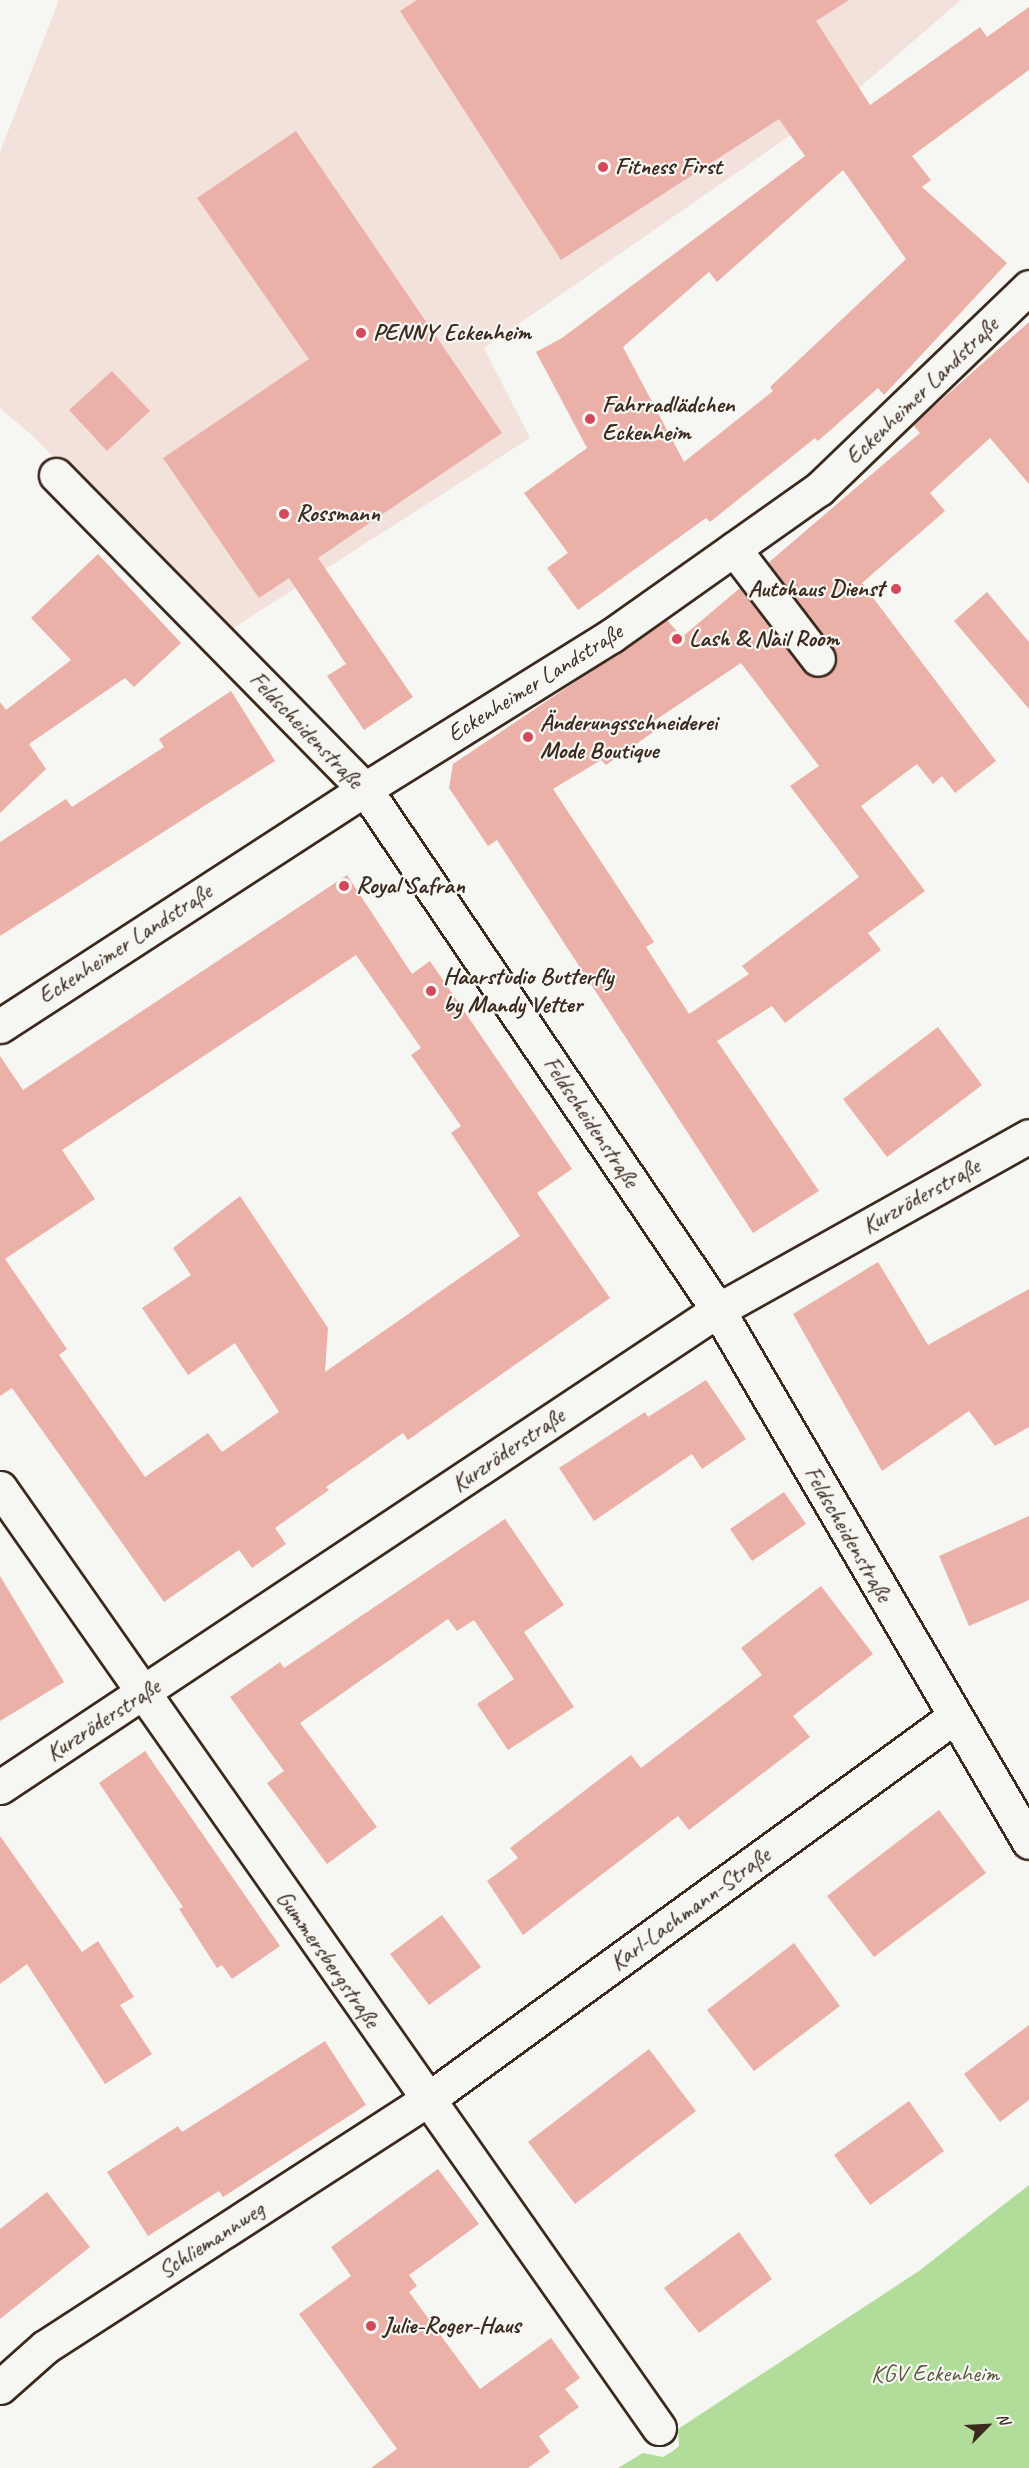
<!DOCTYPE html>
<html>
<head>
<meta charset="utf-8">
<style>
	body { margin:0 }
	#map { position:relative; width:1029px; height:2468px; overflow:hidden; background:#f6f6f2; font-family:Caveat,sans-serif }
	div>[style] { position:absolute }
	.built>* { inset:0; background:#f3e1dc }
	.green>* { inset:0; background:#b1dc9a }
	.building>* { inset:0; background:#ebb1a9 }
	.roads { filter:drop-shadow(2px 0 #3b2a1e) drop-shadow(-2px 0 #3b2a1e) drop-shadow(0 2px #3b2a1e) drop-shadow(0 -2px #3b2a1e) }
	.minor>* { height:33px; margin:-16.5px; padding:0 16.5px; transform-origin:16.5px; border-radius:16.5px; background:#f6f6f2 }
	.dots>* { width:16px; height:16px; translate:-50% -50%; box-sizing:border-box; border:3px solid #f6f6f2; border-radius:50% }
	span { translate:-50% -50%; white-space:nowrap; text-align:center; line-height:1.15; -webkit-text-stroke:4.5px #f6f6f2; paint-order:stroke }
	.poi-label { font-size:24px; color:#3b2a1e; font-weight:700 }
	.left { translate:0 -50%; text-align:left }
	.right { translate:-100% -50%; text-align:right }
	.street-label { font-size:24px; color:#3b2a1e }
	.park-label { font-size:24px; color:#58563d }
	.north { position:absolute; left:957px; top:2396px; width:60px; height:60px; -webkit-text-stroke:4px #f6f6f2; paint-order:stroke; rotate:66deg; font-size:16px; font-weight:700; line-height:24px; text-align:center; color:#3b2a1e }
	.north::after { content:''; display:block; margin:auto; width:21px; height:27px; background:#3b2a1e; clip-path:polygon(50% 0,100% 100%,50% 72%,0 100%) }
</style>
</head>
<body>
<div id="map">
	<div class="built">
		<div style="clip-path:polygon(59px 0,961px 0,860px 87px,484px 348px,530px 438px,224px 634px,35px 438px,0 408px,0 152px)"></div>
	</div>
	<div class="green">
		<div style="clip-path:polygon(1029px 2185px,1029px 2468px,618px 2468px,643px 2453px,663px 2457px,673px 2451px,679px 2446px,678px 2429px,919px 2271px)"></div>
	</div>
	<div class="building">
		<div style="clip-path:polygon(evenodd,417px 0,849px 0,816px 21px,870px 105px,980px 27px,987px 37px,1029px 7px,1029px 70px,912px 156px,931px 180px,922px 187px,1007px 263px,884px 395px,878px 388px,818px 441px,815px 438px,710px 522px,706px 518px,578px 610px,547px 568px,568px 553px,524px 493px,587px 448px,536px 352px,562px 338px,805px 156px,779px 119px,561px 260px,400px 11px,417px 0,843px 170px,906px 259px,770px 387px,773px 391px,684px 462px,623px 347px,709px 272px,717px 282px,843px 170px)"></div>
		<div style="clip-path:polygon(296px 131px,502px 433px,318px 558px,413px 697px,364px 730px,327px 676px,346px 664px,289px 578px,259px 598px,163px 458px,309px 359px,197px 198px)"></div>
		<div style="clip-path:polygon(evenodd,1029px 322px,1029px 484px,990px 438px,930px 493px,945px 511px,862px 583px,996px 761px,955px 793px,942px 776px,933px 784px,917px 764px,861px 806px,925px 891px,868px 933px,881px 950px,785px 1023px,772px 1006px,717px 1041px,819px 1191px,753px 1233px,497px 840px,488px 846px,449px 788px,453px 764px,667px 620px,682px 637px,740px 588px,804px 671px,820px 678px,830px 673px,837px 657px,833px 648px,768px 563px,920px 433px,913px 425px,1029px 322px,741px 663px,819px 766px,790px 786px,859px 877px,742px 966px,749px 974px,689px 1014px,646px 947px,654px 942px,553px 789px,601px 760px,606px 765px,659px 728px,654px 721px,741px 663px)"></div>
		<div style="clip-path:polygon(112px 371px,150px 411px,107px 451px,69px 410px)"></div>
		<div style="clip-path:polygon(98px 554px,181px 643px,134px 687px,125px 678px,29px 744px,46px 769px,0 813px,0 702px,6px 710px,71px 660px,31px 618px)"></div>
		<div style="clip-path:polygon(987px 592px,1029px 642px,1029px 709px,954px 621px)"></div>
		<div style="clip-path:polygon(231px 691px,275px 761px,0 936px,0 842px,66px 799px,72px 807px,164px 747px,159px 739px)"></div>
		<div style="clip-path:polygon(evenodd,347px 875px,412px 974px,430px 961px,572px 1169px,537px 1193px,610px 1298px,408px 1440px,403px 1433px,326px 1487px,329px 1490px,275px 1528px,286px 1544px,252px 1568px,239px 1550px,164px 1602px,12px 1388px,0 1396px,0 1056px,23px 1090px,347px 875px,356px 955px,421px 1048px,411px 1055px,461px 1126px,451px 1133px,520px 1236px,325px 1372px,328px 1328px,240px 1196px,173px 1248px,191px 1275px,142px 1308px,188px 1375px,235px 1343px,279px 1412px,222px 1452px,208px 1433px,145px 1477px,59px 1355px,67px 1349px,5px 1259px,95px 1199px,62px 1150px,356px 955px)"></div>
		<div style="clip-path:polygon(938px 1027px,982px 1085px,887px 1157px,843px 1099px)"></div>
		<div style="clip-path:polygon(878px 1262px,928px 1345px,1029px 1289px,1029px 1427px,995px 1446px,969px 1411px,882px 1471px,793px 1314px)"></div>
		<div style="clip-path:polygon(706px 1380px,746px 1439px,702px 1469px,692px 1454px,594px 1521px,559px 1468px,645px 1412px,648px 1417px)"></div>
		<div style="clip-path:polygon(784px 1492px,806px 1524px,752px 1561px,730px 1529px)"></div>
		<div style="clip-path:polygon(1029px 1516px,1029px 1600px,969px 1626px,939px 1556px)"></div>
		<div style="clip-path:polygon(505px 1519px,564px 1605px,524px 1632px,574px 1707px,508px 1750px,477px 1704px,514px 1679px,474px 1620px,457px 1631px,448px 1619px,300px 1723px,377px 1827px,327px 1864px,267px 1783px,284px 1771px,230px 1697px,280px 1662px,284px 1668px)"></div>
		<div style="clip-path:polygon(0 1576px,64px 1682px,0 1721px)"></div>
		<div style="clip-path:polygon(821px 1586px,873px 1654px,793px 1716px,810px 1737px,689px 1830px,678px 1816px,523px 1935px,487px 1881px,518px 1858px,510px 1848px,631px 1755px,641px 1768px,762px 1675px,741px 1648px)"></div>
		<div style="clip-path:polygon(145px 1751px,280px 1946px,232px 1979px,222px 1965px,217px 1968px,179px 1909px,183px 1907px,99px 1783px)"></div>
		<div style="clip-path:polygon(939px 1810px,986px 1873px,874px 1957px,827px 1896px)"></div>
		<div style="clip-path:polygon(0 1836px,82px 1952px,98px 1941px,134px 1997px,120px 2005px,152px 2054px,105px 2084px,27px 1964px,0 1984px)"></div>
		<div style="clip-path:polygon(442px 1915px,481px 1967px,429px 2005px,390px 1954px)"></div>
		<div style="clip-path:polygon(794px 1943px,840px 2006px,754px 2071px,707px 2010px)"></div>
		<div style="clip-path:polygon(1029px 2025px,1029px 2100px,1000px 2122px,964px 2074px)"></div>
		<div style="clip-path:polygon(325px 2041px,366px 2105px,223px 2197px,219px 2191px,148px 2236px,107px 2172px,178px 2126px,182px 2132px)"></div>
		<div style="clip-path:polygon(649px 2049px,696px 2111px,575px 2204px,528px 2142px)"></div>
		<div style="clip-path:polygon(909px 2101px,944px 2151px,870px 2205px,834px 2155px)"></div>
		<div style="clip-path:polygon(438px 2169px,479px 2224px,409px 2275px,417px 2286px,409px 2292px,480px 2389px,551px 2338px,580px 2378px,565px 2389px,579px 2407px,539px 2436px,550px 2452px,528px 2468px,371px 2468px,397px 2449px,299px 2314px,351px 2276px,331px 2247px)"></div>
		<div style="clip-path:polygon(47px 2192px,90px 2247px,0 2319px,0 2229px)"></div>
		<div style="clip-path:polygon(739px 2232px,772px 2279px,699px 2333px,664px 2288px)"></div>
	</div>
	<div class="roads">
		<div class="minor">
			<div style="left:56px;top:475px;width:441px;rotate:45.5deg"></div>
			<div style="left:365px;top:789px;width:629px;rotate:55.88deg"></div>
			<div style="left:718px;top:1310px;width:616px;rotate:59.69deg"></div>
			<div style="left:734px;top:549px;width:138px;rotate:52.6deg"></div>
			<div style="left:0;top:1026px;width:435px;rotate:-33deg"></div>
			<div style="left:365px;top:789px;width:290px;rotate:-31.9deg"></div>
			<div style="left:611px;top:636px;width:255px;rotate:-35.3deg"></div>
			<div style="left:819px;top:489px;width:291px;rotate:-43.9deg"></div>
			<div style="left:0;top:1488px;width:1148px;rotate:54.97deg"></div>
			<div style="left:0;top:1787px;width:862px;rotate:-33.6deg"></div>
			<div style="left:718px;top:1310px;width:356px;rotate:-29.2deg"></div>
			<div style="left:0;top:2387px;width:60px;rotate:-41.6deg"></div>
			<div style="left:45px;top:2347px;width:455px;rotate:-32.9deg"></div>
			<div style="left:427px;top:2100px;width:651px;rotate:-36.01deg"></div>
		</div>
	</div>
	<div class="dots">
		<div style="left:603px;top:167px;background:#d1495b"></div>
		<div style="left:361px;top:333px;background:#d1495b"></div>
		<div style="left:590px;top:419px;background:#d1495b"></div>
		<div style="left:284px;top:514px;background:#d1495b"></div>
		<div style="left:896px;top:589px;background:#d1495b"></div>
		<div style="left:677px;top:639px;background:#d1495b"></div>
		<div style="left:528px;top:737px;background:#d1495b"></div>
		<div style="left:344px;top:886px;background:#d1495b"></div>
		<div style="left:431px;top:991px;background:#d1495b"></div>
		<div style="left:371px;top:2326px;background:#d1495b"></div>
	</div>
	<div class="poi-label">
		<span class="left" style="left:615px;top:167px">Fitness First</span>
		<span class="left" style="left:373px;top:333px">PENNY Eckenheim</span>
		<span class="left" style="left:602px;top:419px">Fahrradlädchen<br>Eckenheim</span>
		<span class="left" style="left:296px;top:514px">Rossmann</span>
		<span class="right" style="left:884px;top:589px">Autohaus Dienst</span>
		<span class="left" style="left:689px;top:639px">Lash &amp; Nail Room</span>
		<span class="left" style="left:540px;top:737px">Änderungsschneiderei<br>Mode Boutique</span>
		<span class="left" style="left:356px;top:886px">Royal Safran</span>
		<span class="left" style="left:443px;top:991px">Haarstudio Butterfly<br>by Mandy Vetter</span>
		<span class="left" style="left:383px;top:2326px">Julie-Roger-Haus</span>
	</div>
	<div class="street-label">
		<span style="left:922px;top:391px;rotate:-44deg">Eckenheimer Landstraße</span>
		<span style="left:535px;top:683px;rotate:-32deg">Eckenheimer Landstraße</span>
		<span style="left:306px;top:730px;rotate:46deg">Feldscheidenstraße</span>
		<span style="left:125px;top:944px;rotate:-33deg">Eckenheimer Landstraße</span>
		<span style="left:591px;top:1122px;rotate:56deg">Feldscheidenstraße</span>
		<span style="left:921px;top:1196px;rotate:-29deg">Kurzröderstraße</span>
		<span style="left:508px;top:1450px;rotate:-34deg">Kurzröderstraße</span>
		<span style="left:848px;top:1534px;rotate:60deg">Feldscheidenstraße</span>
		<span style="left:103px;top:1720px;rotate:-33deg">Kurzröderstraße</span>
		<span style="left:690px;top:1909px;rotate:-36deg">Karl-Lachmann-Straße</span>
		<span style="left:328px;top:1959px;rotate:55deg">Gummersbergstraße</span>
		<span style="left:211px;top:2240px;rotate:-33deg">Schliemannweg</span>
	</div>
	<div class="park-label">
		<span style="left:935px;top:2374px">KGV Eckenheim</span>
	</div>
	<div class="north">N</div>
</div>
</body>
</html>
